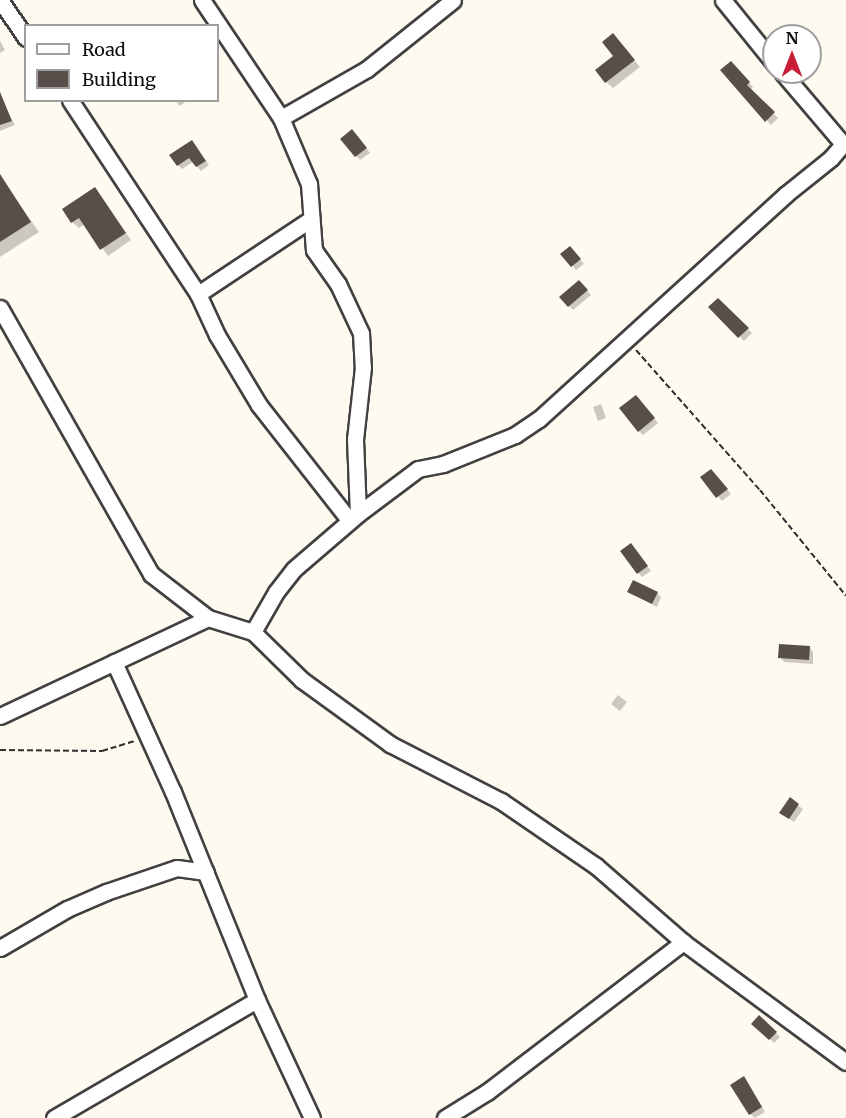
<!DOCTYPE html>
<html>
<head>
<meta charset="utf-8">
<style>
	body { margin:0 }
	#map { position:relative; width:846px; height:1118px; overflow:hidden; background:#fffaf0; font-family:Merriweather,serif }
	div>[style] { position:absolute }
	.shadow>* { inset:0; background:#0003 }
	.building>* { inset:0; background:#584e4a }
	.path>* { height:2px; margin-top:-1px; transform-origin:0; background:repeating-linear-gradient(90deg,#303030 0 6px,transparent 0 9px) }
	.roads { filter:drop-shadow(2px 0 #414141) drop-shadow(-2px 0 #414141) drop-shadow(0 2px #414141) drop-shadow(0 -2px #414141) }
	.street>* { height:15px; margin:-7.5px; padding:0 7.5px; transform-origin:7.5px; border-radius:7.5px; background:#fff }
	span { translate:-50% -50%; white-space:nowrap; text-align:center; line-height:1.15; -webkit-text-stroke:6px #fff; paint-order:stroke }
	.legend { position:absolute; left:24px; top:24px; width:195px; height:78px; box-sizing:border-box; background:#fff; border:2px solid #9f9f9f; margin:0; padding:8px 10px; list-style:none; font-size:18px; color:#0e0e0e }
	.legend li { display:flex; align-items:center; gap:12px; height:30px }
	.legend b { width:30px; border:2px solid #9f9f9f }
	.north { position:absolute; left:762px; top:24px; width:60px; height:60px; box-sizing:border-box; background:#fff; border:2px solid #9f9f9f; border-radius:50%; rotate:0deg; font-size:16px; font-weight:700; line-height:24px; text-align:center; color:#0e0e0e }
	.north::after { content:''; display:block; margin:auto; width:21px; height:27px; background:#c81d36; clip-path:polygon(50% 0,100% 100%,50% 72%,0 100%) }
</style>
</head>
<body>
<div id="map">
	<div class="shadow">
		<div style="clip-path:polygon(613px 35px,640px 67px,613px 88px,606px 82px,615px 56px)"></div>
		<div style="clip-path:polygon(0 41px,5px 50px,0 53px)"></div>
		<div style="clip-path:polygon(731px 63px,753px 87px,750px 90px,778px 118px,771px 125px,722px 70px)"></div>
		<div style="clip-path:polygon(175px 100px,188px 100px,180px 106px)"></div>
		<div style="clip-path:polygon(6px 109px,15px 125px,0 131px,0 112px)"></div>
		<div style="clip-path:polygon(356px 135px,370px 153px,360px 160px,342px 139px)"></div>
		<div style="clip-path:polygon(192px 142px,209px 165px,201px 171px,193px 162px,182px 169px,178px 165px)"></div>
		<div style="clip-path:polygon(3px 181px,39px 232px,0 257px,0 182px)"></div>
		<div style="clip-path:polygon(94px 189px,131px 240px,108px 256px,85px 224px,79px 228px,72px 222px)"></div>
		<div style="clip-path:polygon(570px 248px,584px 264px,576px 270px,562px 254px)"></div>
		<div style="clip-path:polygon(579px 282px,591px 295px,573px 310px,561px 297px)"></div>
		<div style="clip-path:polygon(718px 300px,752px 333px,744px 341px,711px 307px)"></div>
		<div style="clip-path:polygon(640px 401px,658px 423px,643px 435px,639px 431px)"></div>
		<div style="clip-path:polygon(601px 404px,606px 418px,598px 421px,593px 407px)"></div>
		<div style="clip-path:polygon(715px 475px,731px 494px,722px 501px,702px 478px)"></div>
		<div style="clip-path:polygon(635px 549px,651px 571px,642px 577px,622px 552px)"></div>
		<div style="clip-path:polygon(629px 592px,657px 593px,661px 597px,657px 607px)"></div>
		<div style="clip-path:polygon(809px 647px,813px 652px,813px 664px,784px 662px,780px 657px)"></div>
		<div style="clip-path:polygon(618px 695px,627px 702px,620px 711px,611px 704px)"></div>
		<div style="clip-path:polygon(790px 800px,803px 809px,794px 822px,781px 813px)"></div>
		<div style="clip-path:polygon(759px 1017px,780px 1037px,774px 1043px,754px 1024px)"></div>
		<div style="clip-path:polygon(748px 1083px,765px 1112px,755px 1118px,750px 1114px)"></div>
	</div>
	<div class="building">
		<div style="clip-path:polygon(613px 33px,635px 60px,605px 83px,595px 70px,613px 56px,602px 42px)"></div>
		<div style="clip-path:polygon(731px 61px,750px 82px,747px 85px,775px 112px,765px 122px,720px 70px)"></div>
		<div style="clip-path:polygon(0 92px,12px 121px,0 125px)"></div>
		<div style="clip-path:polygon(352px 129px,367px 148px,355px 157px,340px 139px)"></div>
		<div style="clip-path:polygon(192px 140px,206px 161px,196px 167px,189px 158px,177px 166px,169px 155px)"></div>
		<div style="clip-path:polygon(0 174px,31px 222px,0 242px)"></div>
		<div style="clip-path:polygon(95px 187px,126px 233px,100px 250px,79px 218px,71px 223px,62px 209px)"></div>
		<div style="clip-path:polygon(570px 246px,581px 259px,571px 267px,560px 254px)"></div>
		<div style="clip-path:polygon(579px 280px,588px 290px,568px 307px,559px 297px)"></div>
		<div style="clip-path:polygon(718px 298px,749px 328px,738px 338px,708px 307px)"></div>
		<div style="clip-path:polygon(636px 395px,655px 418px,638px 432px,619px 408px)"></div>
		<div style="clip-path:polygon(711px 469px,728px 489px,716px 498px,700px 477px)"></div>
		<div style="clip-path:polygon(631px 543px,648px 566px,637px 574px,620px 551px)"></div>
		<div style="clip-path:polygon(633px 580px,658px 592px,652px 604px,627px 592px)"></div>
		<div style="clip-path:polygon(779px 644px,810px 646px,809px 660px,778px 658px)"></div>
		<div style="clip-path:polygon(790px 797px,799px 804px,789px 819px,779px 813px)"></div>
		<div style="clip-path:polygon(759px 1015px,777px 1032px,769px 1040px,751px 1024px)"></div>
		<div style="clip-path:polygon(744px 1076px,762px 1107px,749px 1115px,730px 1085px)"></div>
	</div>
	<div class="path">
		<div style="left:636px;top:350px;width:187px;rotate:48.5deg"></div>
		<div style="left:760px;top:490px;width:136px;rotate:50.9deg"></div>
		<div style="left:0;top:750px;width:102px;rotate:0.6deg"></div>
		<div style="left:102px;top:751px;width:34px;rotate:-17deg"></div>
	</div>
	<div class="roads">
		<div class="street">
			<div style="left:0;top:0;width:46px;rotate:55.6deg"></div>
			<div style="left:202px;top:0;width:142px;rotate:56.2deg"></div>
			<div style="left:281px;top:118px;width:72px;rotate:67deg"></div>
			<div style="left:309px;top:184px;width:66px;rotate:85.7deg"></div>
			<div style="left:314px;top:250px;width:42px;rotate:54.8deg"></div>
			<div style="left:338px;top:284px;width:54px;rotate:64.9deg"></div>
			<div style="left:361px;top:333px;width:34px;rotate:87deg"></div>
			<div style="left:363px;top:367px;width:72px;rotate:96.3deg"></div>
			<div style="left:355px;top:439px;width:75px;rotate:87.7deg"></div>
			<div style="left:723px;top:0;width:81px;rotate:51deg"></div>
			<div style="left:70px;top:100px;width:232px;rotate:56.6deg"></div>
			<div style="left:198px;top:294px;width:45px;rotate:65.1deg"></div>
			<div style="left:217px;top:335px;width:82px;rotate:59deg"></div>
			<div style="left:259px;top:405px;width:147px;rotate:51.9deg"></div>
			<div style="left:281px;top:118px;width:99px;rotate:-29.7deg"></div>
			<div style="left:367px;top:69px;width:110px;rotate:-38.7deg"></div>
			<div style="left:198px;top:294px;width:136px;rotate:-33.6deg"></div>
			<div style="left:0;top:308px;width:306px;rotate:60.4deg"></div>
			<div style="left:151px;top:574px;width:72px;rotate:37.7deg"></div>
			<div style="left:208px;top:618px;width:47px;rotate:17.3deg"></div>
			<div style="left:253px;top:632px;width:69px;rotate:44.4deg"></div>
			<div style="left:302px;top:680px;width:109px;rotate:36deg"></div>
			<div style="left:390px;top:744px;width:125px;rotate:27.2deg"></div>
			<div style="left:501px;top:801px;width:115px;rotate:34.4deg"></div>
			<div style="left:596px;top:866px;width:116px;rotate:41.1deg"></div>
			<div style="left:683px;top:942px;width:202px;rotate:36.4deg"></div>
			<div style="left:253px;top:632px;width:46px;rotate:-60.1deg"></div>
			<div style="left:276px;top:592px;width:29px;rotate:-52deg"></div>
			<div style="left:294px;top:569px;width:84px;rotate:-40.7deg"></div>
			<div style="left:358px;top:514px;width:75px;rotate:-36.9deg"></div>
			<div style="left:418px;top:469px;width:25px;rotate:-11deg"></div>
			<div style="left:443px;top:464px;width:78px;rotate:-21.9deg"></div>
			<div style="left:515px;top:435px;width:29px;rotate:-34deg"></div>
			<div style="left:539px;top:419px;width:333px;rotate:-42.3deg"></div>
			<div style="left:785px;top:195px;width:59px;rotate:-38.8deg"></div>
			<div style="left:831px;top:158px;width:18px;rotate:-49deg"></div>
			<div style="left:843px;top:144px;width:94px;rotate:-130.3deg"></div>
			<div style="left:114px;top:662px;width:143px;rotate:65.6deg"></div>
			<div style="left:173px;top:792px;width:224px;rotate:68deg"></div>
			<div style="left:257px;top:1000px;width:130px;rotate:65deg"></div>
			<div style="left:0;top:716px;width:230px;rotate:-25.2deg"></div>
			<div style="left:0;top:948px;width:78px;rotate:-30.2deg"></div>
			<div style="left:67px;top:909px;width:43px;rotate:-23.6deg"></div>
			<div style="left:106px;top:892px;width:75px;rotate:-18.7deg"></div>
			<div style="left:177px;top:868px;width:29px;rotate:8deg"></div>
			<div style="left:54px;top:1118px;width:235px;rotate:-30.2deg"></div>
			<div style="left:445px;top:1118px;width:49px;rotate:-31.8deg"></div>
			<div style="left:487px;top:1092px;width:247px;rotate:-37.4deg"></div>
		</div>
	</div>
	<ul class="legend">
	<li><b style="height:8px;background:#fff"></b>Road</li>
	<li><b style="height:16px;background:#584e4a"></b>Building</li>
	</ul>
	<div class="north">N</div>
</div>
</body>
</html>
